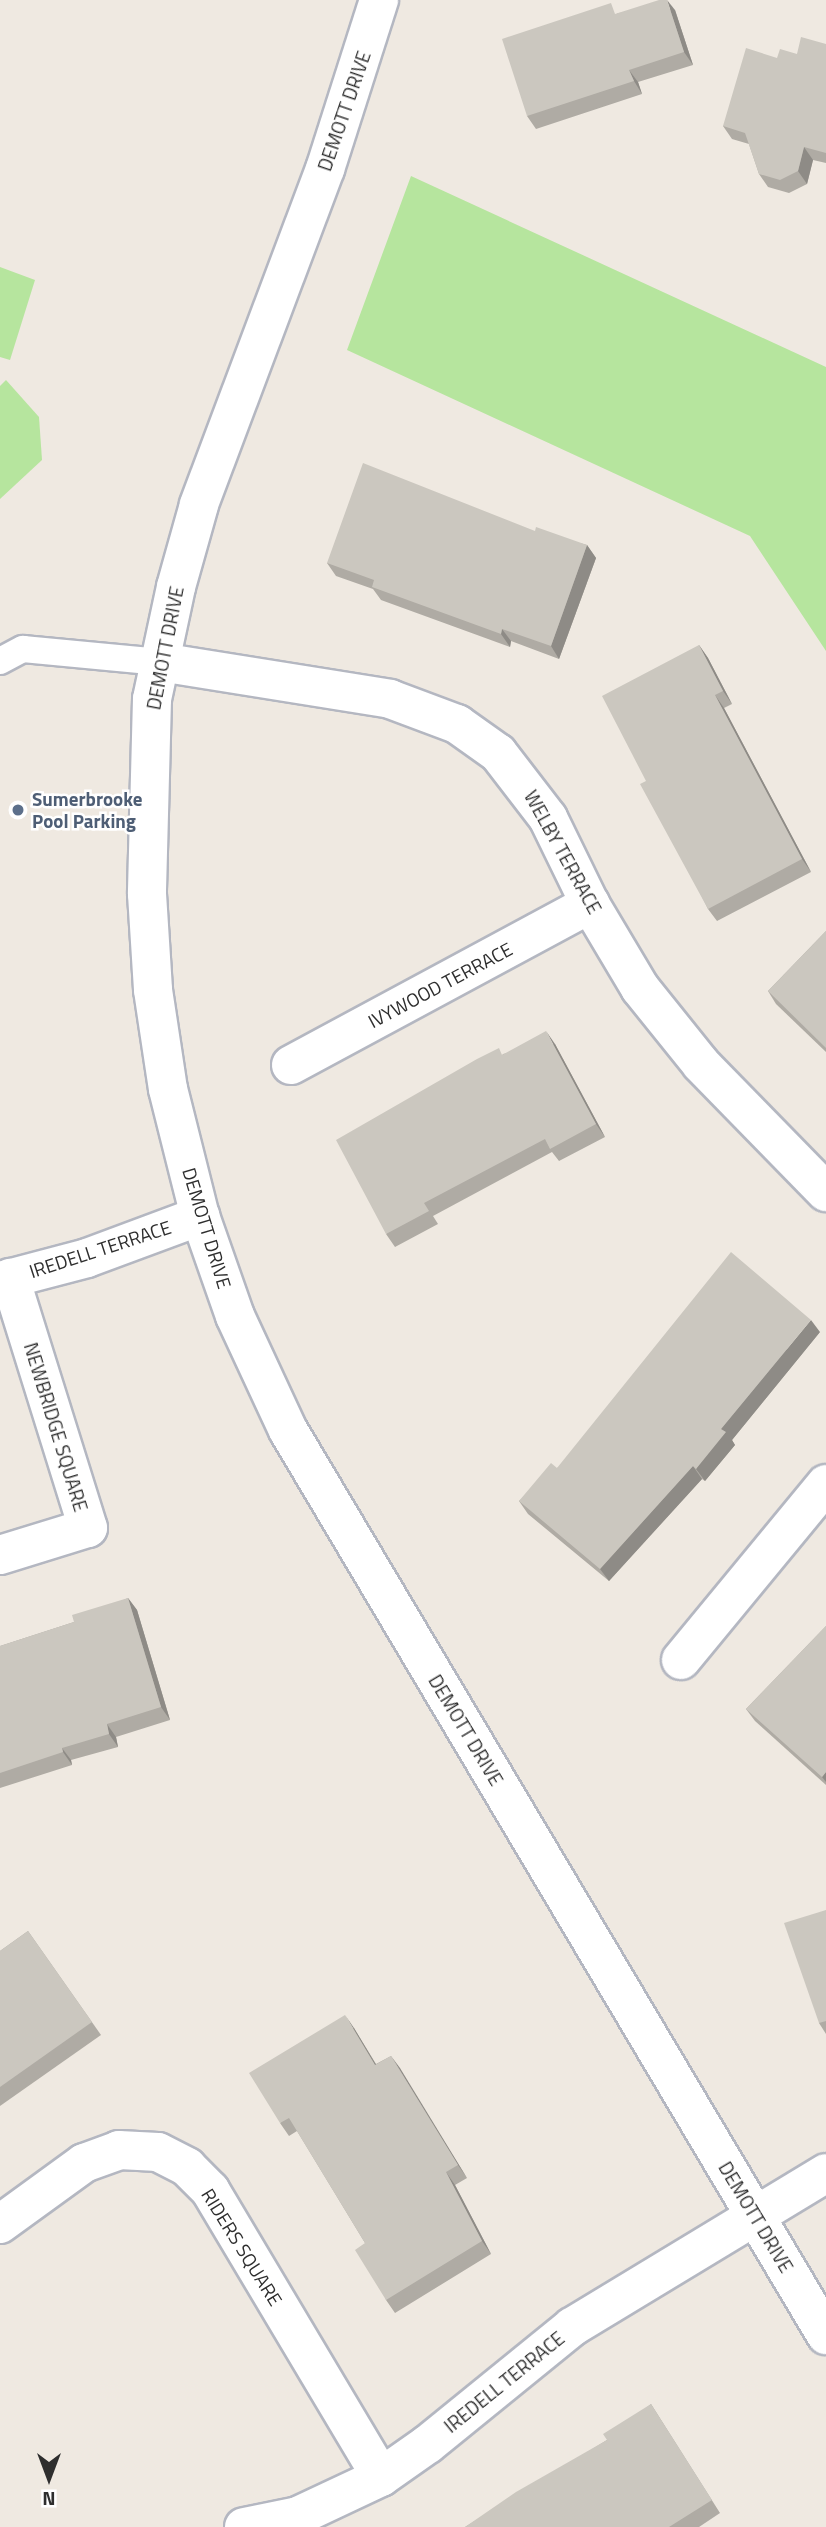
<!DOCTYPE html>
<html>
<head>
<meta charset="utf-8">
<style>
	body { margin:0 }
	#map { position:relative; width:826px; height:2527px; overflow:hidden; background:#efe9e1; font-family:"Titillium Web",sans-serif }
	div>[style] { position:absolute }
	.green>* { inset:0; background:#b6e59e }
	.roads { filter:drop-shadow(2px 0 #b4b7c1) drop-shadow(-2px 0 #b4b7c1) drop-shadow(0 2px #b4b7c1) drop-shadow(0 -2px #b4b7c1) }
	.lane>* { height:26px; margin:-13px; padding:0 13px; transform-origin:13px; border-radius:13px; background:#fff }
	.street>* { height:38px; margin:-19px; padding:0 19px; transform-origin:19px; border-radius:19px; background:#fff }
	.secondary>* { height:38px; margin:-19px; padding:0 19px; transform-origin:19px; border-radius:19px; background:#fff }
	.wall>* { inset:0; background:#afaba4 }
	.shaded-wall>* { inset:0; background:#8e8b86 }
	.building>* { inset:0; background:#cbc7bf }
	.dots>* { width:19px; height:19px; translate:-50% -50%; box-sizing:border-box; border:4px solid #fff; border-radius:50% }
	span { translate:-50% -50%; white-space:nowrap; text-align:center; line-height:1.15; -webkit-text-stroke:5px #fff; paint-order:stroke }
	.street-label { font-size:19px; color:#2e2e2e }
	.service-label { font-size:19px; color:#4e5e75; font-weight:700 }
	.left { translate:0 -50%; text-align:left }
	.north { position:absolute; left:14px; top:2443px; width:70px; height:70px; -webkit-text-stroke:5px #fff; paint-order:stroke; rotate:180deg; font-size:19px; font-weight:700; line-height:28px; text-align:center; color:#2e2e2e }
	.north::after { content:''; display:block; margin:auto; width:24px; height:32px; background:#2e2e2e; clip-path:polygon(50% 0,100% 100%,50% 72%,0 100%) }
</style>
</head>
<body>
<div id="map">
	<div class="green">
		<div style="clip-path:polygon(411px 176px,826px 367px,826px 651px,750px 536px,347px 350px)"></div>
		<div style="clip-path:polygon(0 267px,35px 280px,10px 360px,0 357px)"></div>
		<div style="clip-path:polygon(6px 380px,39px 417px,42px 460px,0 499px,0 386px)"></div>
	</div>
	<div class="roads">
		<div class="lane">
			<div style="left:0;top:661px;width:26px;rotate:-28deg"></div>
			<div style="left:23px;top:649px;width:138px;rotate:5.4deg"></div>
		</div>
		<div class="street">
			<div style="left:160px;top:662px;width:233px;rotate:9.1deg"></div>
			<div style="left:390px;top:699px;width:72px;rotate:20.5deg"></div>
			<div style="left:457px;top:724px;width:50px;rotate:35.3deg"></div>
			<div style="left:498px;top:753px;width:82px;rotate:52.4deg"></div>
			<div style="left:548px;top:818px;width:96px;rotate:64deg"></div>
			<div style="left:590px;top:904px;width:98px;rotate:59.2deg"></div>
			<div style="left:640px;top:988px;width:97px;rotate:51.2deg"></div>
			<div style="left:701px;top:1064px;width:179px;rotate:45.7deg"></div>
			<div style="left:291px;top:1065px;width:340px;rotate:-28.3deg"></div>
			<div style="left:0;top:1281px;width:90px;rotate:-14.8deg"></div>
			<div style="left:87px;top:1258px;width:121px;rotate:-20.4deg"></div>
			<div style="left:0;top:1555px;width:92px;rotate:-17.1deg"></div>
			<div style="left:88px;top:1528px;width:262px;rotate:-107.3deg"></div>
			<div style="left:681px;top:1660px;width:228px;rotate:-50.5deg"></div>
			<div style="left:0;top:2224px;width:104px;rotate:-36deg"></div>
			<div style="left:84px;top:2163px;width:37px;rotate:-20deg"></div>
			<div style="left:119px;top:2150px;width:39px;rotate:3deg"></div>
			<div style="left:158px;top:2152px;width:33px;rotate:27deg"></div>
			<div style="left:187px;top:2167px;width:33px;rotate:45deg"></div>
			<div style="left:210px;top:2190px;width:334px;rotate:59.2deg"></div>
			<div style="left:244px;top:2527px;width:55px;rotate:-11.5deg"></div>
			<div style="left:298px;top:2516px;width:92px;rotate:-25.2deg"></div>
			<div style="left:381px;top:2477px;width:57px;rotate:-35.1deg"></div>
			<div style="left:428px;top:2444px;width:186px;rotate:-39.1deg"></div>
			<div style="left:572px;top:2327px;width:297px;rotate:-31.2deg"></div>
		</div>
		<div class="secondary">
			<div style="left:379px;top:0;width:177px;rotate:107.7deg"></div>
			<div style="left:325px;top:169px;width:359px;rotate:110.6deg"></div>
			<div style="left:199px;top:505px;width:85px;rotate:105.7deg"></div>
			<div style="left:176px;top:587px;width:115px;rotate:102.1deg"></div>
			<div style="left:152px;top:699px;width:195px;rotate:91.5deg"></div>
			<div style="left:147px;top:894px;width:96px;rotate:86.4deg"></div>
			<div style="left:153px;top:990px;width:100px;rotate:81.4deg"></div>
			<div style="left:168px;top:1089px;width:131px;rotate:75.9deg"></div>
			<div style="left:200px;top:1216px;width:106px;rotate:70.7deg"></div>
			<div style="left:235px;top:1316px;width:126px;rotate:65.1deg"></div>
			<div style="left:288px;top:1430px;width:1053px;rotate:59.27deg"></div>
		</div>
	</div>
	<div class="wall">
		<div style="clip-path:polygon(675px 10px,693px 65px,638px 82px,642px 94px,536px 129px,527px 116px,618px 13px)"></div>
		<div style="clip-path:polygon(826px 44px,826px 163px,813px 160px,807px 184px,789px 193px,768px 187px,759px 174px,749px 144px,732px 139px,723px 126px,797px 54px)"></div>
		<div style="clip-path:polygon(535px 531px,587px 545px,596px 558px,559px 659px,511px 641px,510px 647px,381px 600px,373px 589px,336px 576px,327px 563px)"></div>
		<div style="clip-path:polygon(699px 645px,708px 658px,732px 704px,724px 708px,811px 872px,717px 921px,708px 909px,646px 781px)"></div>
		<div style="clip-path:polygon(826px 931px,826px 1052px,776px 1004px,768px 991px)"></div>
		<div style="clip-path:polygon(555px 1044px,605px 1137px,559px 1161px,552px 1152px,433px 1216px,438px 1224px,395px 1247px,386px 1234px,503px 1054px)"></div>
		<div style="clip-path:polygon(820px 1332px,732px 1440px,735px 1445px,705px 1481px,702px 1479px,609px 1581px,528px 1514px,519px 1501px,557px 1468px)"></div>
		<div style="clip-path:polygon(128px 1598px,137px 1610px,170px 1720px,116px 1737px,118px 1747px,71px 1760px,72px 1765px,0 1788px,0 1646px,74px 1622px)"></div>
		<div style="clip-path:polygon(826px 1626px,826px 1785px,755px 1721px,746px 1709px)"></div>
		<div style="clip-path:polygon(826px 1910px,826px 2034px,819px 2023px)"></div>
		<div style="clip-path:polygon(28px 1931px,101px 2035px,0 2106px,0 1951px)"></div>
		<div style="clip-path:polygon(354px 2028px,376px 2064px,391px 2056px,467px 2178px,455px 2185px,491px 2254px,395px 2313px,386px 2300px,365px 2243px,297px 2131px,289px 2136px,280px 2123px)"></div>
		<div style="clip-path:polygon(651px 2404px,720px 2513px,699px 2527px,465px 2527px,607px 2440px)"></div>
	</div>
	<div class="shaded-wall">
		<div style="clip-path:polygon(667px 0,675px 10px,693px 65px,684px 52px)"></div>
		<div style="clip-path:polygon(629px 70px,638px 82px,642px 94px,634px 81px)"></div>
		<div style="clip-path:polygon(804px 147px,813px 160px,807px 184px,798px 171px)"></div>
		<div style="clip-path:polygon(587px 545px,596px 558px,559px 659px,551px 646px)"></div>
		<div style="clip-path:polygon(502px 629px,511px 641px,510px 647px,501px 634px)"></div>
		<div style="clip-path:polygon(699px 645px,708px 658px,732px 704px,723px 691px)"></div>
		<div style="clip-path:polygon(715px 695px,724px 708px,811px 872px,802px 859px)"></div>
		<div style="clip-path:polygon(546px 1031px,555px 1044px,605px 1137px,596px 1124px)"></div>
		<div style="clip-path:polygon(811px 1320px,820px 1332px,732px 1440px,735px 1445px,705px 1481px,696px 1469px,721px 1429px)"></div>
		<div style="clip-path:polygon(693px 1466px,702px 1479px,609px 1581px,600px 1569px)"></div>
		<div style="clip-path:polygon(128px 1598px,137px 1610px,170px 1720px,161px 1707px)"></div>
		<div style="clip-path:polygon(107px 1724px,116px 1737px,118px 1747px,109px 1734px)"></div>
		<div style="clip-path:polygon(62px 1748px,71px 1760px,72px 1765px,63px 1752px)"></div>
		<div style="clip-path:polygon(826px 1772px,826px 1782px,822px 1777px)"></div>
		<div style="clip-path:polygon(345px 2015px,354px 2028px,384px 2078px,375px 2065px)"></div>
		<div style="clip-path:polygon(391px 2056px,400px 2068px,467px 2178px,458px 2165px)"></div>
		<div style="clip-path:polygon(446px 2172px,455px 2185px,491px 2254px,482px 2241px)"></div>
	</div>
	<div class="building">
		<div style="clip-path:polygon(659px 0,667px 0,684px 52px,629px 70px,634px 81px,527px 116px,502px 39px,611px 3px,615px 14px)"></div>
		<div style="clip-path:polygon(801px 37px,826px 44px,826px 153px,804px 147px,798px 171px,780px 180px,759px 174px,745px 133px,723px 126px,746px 48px,777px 58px,780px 49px,797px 54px)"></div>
		<div style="clip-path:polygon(363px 463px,535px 531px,536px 527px,587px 545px,551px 646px,502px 629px,501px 634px,372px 587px,374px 580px,327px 563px)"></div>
		<div style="clip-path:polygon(699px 645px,723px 691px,715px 695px,802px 859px,708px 909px,640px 784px,646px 781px,602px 696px)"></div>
		<div style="clip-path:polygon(826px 931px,826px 1048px,768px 991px)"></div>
		<div style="clip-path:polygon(546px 1031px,596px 1124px,550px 1149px,545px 1139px,424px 1203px,429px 1211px,386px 1234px,336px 1140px,477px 1059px,499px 1048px,502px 1055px)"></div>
		<div style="clip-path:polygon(731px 1252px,811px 1320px,721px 1429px,726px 1432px,696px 1469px,693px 1466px,600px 1569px,519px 1501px,551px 1463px,557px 1468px)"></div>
		<div style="clip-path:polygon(128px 1598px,161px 1707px,107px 1724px,109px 1734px,62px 1748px,63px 1752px,0 1773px,0 1646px,74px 1622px,72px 1615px)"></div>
		<div style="clip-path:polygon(826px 1626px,826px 1772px,822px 1777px,746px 1709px)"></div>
		<div style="clip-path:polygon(826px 1910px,826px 2021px,819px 2023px,784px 1923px)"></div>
		<div style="clip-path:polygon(28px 1931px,92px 2022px,0 2087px,0 1951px)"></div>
		<div style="clip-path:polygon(345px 2015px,375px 2065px,391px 2056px,458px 2165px,446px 2172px,482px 2241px,386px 2300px,355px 2250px,365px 2243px,289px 2118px,280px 2123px,249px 2073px)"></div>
		<div style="clip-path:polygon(651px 2404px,712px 2500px,669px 2527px,465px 2527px,516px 2492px,607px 2440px,603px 2434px)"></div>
	</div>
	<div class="dots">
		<div style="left:18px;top:810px;background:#5c6f8a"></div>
	</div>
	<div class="street-label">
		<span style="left:344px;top:111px;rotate:-71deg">DEMOTT DRIVE</span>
		<span style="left:165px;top:648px;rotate:-79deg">DEMOTT DRIVE</span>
		<span style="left:563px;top:852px;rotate:61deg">WELBY TERRACE</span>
		<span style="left:440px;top:985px;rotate:-28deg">IVYWOOD TERRACE</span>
		<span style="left:207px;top:1228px;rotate:73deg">DEMOTT DRIVE</span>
		<span style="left:100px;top:1249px;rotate:-18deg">IREDELL TERRACE</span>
		<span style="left:56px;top:1427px;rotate:73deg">NEWBRIDGE SQUARE</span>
		<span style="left:466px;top:1730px;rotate:59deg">DEMOTT DRIVE</span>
		<span style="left:756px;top:2217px;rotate:59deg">DEMOTT DRIVE</span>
		<span style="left:242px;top:2247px;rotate:58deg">RIDERS SQUARE</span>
		<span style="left:504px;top:2382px;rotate:-39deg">IREDELL TERRACE</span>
	</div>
	<div class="service-label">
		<span class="left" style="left:32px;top:810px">Sumerbrooke<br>Pool Parking</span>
	</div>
	<div class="north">N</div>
</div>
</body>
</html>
